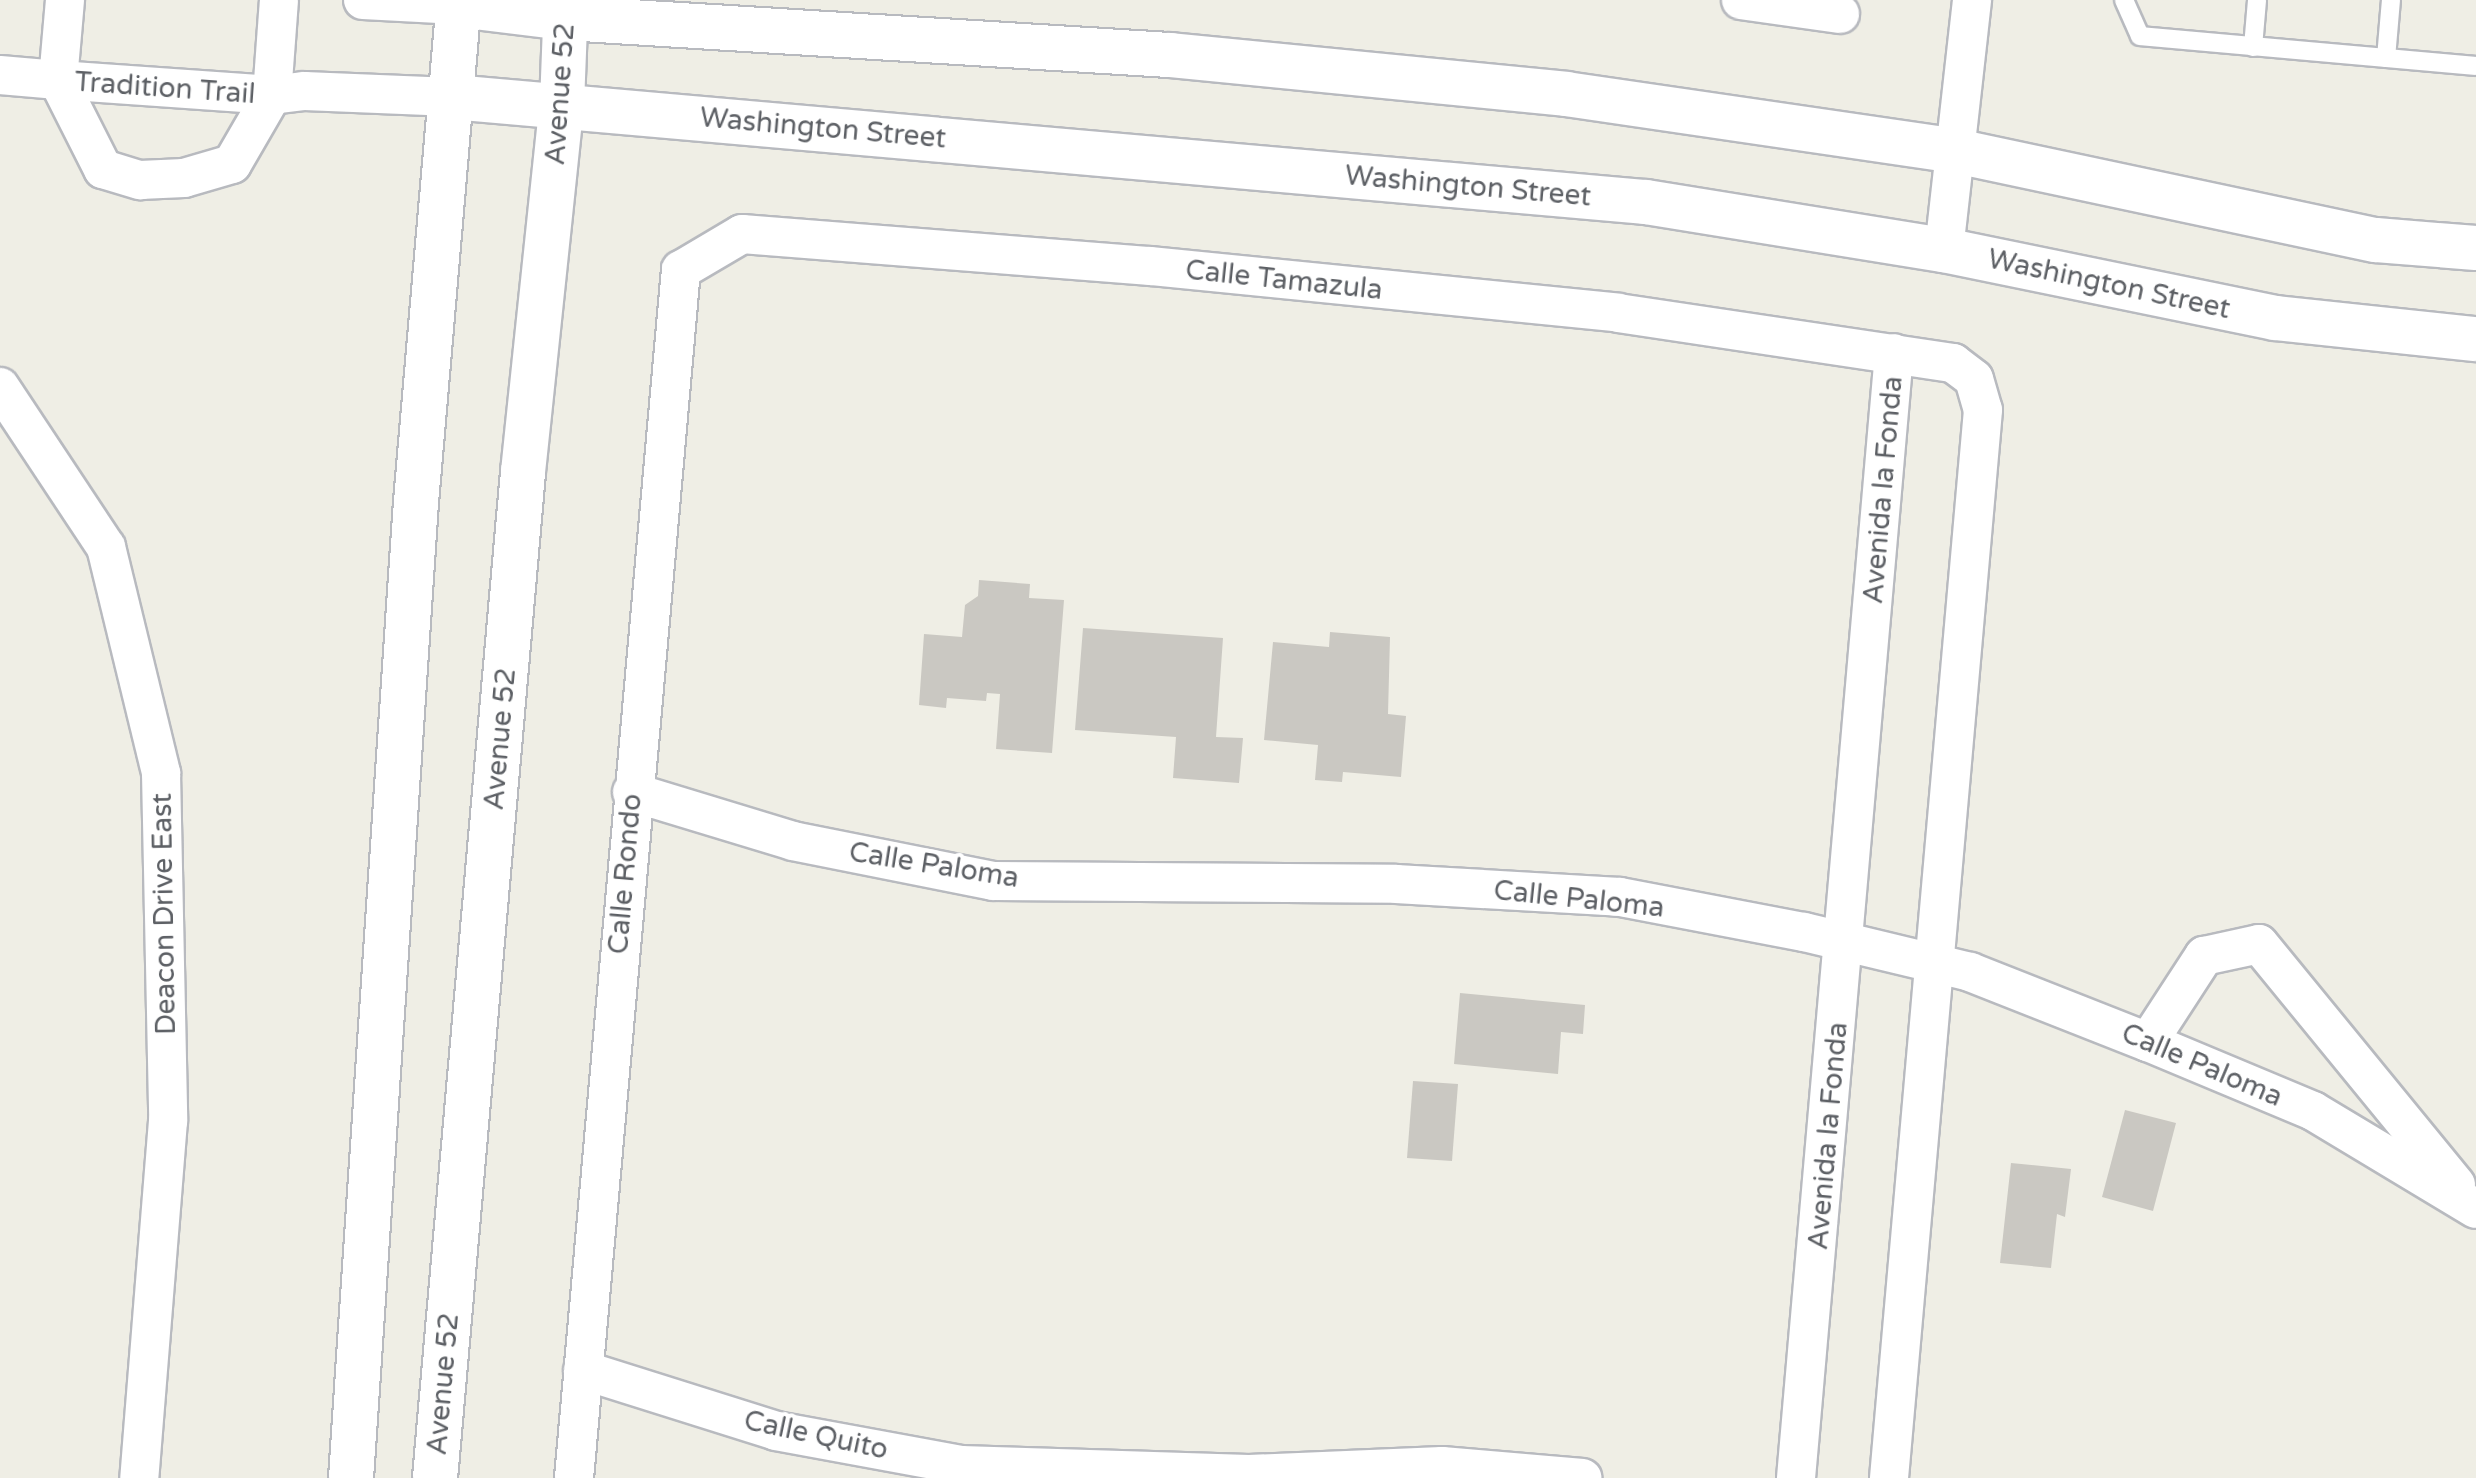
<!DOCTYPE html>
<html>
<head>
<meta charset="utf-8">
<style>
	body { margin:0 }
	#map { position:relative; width:2476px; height:1478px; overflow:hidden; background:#efeee5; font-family:"Varela Round",sans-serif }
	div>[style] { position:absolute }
	.building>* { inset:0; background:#cac8c2 }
	.roads { filter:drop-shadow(2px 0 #b8babf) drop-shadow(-2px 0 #b8babf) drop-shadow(0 2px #b8babf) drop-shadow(0 -2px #b8babf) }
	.service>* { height:18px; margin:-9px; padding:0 9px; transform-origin:9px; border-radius:9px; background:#fff }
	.minor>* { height:38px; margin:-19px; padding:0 19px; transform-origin:19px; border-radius:19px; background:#fff }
	.secondary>* { height:44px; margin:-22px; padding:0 22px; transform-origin:22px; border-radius:22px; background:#fff }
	span { translate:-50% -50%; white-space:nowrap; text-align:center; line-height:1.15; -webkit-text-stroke:8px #fff; paint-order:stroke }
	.street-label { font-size:28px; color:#5d6065 }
</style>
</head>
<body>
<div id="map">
	<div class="building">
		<div style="clip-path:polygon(979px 580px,1030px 584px,1029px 598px,1064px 600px,1052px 753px,996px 749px,1000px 694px,987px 693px,986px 701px,947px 698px,946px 708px,919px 705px,924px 634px,962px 637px,965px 605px,978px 596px)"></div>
		<div style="clip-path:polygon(1083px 628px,1223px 638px,1216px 737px,1243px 738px,1239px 783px,1173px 778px,1176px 737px,1075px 730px)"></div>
		<div style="clip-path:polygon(1330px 632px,1390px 637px,1388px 714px,1406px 716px,1401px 777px,1343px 772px,1342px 782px,1315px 780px,1318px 745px,1264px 740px,1273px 642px,1329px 647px)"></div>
		<div style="clip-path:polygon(1460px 993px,1585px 1005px,1583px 1034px,1561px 1032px,1558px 1074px,1454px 1064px)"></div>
		<div style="clip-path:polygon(1413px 1081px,1458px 1084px,1452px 1161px,1407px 1158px)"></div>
		<div style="clip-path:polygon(2125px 1110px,2176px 1123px,2153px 1211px,2102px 1197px)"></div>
		<div style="clip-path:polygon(2011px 1163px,2071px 1169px,2065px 1217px,2057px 1214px,2051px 1268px,2000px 1263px)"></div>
	</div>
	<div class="roads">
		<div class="service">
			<div style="left:2124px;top:0;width:39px;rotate:66deg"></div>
			<div style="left:2140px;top:36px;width:337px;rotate:5.1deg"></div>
			<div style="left:2253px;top:47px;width:47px;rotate:-85.1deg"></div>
			<div style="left:2386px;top:58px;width:58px;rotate:-85.1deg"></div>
		</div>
		<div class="minor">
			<div style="left:65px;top:0;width:80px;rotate:95deg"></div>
			<div style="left:58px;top:80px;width:215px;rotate:4deg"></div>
			<div style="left:272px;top:95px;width:95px;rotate:-85.8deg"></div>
			<div style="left:363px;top:0;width:95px;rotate:3deg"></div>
			<div style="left:1741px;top:0;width:100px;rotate:8deg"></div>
			<div style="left:0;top:75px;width:58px;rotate:4.9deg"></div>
			<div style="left:58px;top:80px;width:100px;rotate:63.2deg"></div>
			<div style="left:103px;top:169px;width:39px;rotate:17deg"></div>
			<div style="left:140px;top:180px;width:44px;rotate:-2.6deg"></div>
			<div style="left:184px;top:178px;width:50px;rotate:-16.3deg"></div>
			<div style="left:232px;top:164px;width:80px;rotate:-59.9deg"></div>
			<div style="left:272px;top:95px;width:33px;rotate:-7deg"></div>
			<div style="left:305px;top:91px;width:147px;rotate:2.3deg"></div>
			<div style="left:1944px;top:250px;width:252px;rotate:-83.6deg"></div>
			<div style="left:0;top:387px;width:192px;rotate:56.5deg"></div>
			<div style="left:106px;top:547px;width:233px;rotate:76.3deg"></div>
			<div style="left:161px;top:773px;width:348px;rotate:88.8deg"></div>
			<div style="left:168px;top:1121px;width:358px;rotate:94.6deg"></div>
			<div style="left:632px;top:792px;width:168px;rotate:16.9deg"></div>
			<div style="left:793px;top:841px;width:204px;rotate:11.3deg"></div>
			<div style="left:993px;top:881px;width:403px;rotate:0.4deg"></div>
			<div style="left:1396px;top:884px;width:224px;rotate:3.3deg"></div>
			<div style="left:1620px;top:897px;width:187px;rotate:10.8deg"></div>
			<div style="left:1804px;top:932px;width:171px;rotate:13.5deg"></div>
			<div style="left:1970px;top:972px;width:191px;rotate:21.5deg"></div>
			<div style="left:2148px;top:1042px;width:179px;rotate:22.7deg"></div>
			<div style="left:2313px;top:1111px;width:190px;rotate:31deg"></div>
			<div style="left:2148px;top:1042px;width:103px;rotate:-56.9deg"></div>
			<div style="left:2204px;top:956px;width:56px;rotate:-12.3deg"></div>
			<div style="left:2259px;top:944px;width:311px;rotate:50.7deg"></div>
			<div style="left:583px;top:1370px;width:202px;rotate:17.5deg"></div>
			<div style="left:776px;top:1431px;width:188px;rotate:10.4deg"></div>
			<div style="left:961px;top:1465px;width:288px;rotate:1.8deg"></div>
			<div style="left:1249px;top:1474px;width:193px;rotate:-2.4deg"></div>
			<div style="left:1442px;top:1466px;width:141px;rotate:4.9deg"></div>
			<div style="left:574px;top:1478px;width:1213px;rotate:-84.94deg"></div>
			<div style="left:681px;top:270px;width:71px;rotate:-30.5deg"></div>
			<div style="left:742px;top:234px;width:410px;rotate:4.5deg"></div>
			<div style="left:1151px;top:266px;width:469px;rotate:5.7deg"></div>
			<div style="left:1618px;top:313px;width:339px;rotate:8.5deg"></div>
			<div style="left:1953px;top:363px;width:26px;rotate:37deg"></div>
			<div style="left:1974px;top:379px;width:32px;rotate:74deg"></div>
			<div style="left:1983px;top:410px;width:1072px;rotate:95.03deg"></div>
			<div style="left:1796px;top:1478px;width:1129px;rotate:-85.02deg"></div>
		</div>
		<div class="secondary">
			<div style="left:458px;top:5px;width:109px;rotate:6.9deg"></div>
			<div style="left:566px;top:18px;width:605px;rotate:3.51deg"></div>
			<div style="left:1170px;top:55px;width:398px;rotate:5.6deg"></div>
			<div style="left:1566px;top:94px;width:394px;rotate:8.3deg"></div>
			<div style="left:1956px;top:151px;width:429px;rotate:12deg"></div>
			<div style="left:2376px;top:240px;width:100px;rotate:4.6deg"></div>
			<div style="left:452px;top:97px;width:1199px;rotate:5.03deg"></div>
			<div style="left:1646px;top:202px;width:302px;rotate:9.2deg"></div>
			<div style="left:1944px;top:250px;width:338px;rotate:11.6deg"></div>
			<div style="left:2275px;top:318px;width:202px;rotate:6deg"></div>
			<div style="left:351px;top:1478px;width:978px;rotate:-86.19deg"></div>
			<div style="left:416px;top:502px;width:504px;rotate:-85.1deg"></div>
			<div style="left:435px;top:1478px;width:1010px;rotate:-85deg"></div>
			<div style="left:523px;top:472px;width:370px;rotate:-84deg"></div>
			<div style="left:562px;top:104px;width:104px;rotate:-87.8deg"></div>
		</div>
	</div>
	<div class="street-label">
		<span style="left:165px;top:88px;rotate:4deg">Tradition Trail</span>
		<span style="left:560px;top:94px;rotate:-86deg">Avenue 52</span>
		<span style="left:823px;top:128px;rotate:5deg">Washington Street</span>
		<span style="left:1468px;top:186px;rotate:5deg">Washington Street</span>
		<span style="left:1284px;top:280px;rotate:6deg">Calle Tamazula</span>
		<span style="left:2109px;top:284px;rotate:12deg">Washington Street</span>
		<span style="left:1883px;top:490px;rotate:-85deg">Avenida la Fonda</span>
		<span style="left:500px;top:739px;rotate:-85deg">Avenue 52</span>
		<span style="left:934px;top:865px;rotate:9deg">Calle Paloma</span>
		<span style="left:625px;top:874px;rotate:-85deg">Calle Rondo</span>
		<span style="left:1579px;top:899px;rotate:6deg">Calle Paloma</span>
		<span style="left:164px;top:914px;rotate:-91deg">Deacon Drive East</span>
		<span style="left:2202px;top:1065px;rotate:23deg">Calle Paloma</span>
		<span style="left:1828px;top:1136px;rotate:-85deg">Avenida la Fonda</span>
		<span style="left:443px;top:1384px;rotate:-85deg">Avenue 52</span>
		<span style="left:816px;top:1435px;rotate:12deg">Calle Quito</span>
	</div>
</div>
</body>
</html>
